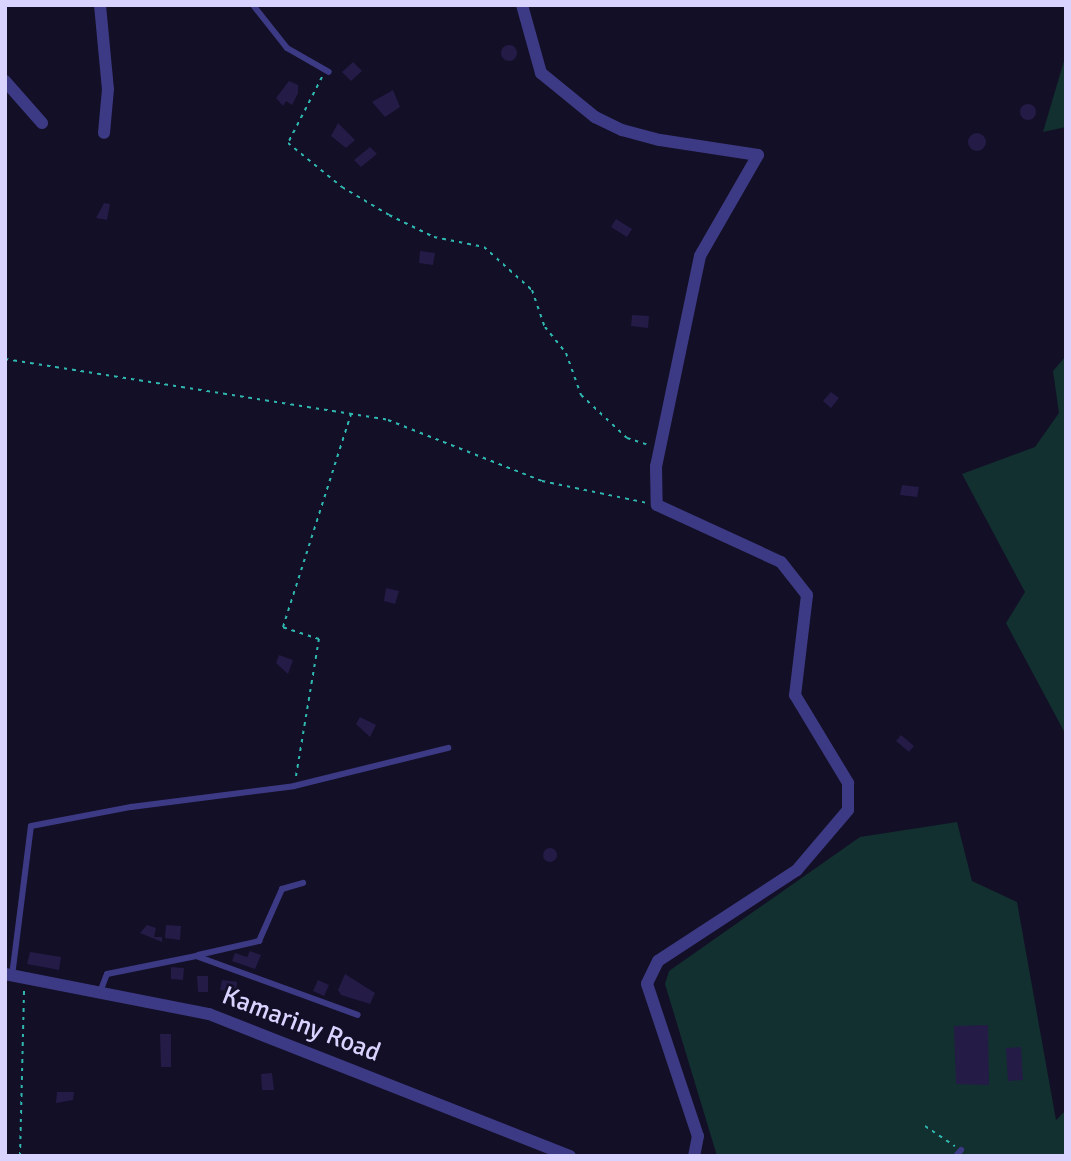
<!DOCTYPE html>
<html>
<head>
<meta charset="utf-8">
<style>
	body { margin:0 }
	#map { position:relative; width:1071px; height:1161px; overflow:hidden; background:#130f26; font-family:Signika,sans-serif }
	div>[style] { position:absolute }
	.green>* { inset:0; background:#12302f }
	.building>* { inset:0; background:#241b47 }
	.round { border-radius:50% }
	.path>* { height:2px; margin-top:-1px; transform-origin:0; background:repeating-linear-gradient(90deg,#2fb8b0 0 3.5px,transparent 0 8.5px) }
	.service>* { height:6px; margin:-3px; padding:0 3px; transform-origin:3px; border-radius:3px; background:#3d3a85 }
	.minor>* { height:12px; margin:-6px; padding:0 6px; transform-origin:6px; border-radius:6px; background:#3d3a85 }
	span { translate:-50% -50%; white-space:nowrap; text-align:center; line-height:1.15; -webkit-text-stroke:5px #130f26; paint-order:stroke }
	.street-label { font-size:26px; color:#d9d4ff }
	.frame { position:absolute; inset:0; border:7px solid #d9d4ff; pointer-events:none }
</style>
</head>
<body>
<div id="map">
	<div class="green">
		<div style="clip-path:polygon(1066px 54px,1066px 127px,1043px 132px)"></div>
		<div style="clip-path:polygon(1066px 356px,1066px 735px,1006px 623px,1025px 592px,962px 474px,1035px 447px,1059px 413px,1053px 371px)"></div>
		<div style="clip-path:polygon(957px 822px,972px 881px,1017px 902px,1056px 1120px,1066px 1110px,1066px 1156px,717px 1156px,665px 984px,669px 971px,860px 837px)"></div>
	</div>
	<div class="building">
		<div class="round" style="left:501px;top:45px;width:16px;height:16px"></div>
		<div style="clip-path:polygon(353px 62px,362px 71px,351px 81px,342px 72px)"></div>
		<div style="clip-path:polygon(289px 81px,298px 85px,298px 93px,292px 105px,286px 101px,283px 106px,276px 98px)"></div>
		<div style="clip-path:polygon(393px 90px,400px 107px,385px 117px,372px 102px)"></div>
		<div class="round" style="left:1020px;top:104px;width:16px;height:16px"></div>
		<div style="clip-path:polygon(338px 123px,355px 140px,346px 148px,331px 136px)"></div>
		<div class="round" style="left:968px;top:133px;width:18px;height:18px"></div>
		<div style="clip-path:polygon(370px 147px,377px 154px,361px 167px,354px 160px)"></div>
		<div style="clip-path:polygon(104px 203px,110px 204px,107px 220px,96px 218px)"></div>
		<div style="clip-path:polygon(616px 219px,632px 229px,627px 237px,611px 227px)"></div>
		<div style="clip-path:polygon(420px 251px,435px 253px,433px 265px,419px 263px)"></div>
		<div style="clip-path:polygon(632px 315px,649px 316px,648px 328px,631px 326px)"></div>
		<div style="clip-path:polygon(831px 392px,839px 398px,831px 408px,823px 401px)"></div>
		<div style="clip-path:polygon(902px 485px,919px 487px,917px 497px,900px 495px)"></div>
		<div style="clip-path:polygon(386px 588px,399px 591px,395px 604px,384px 601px)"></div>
		<div style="clip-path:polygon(279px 655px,293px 660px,288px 674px,276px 663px)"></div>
		<div style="clip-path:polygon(360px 717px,376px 725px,370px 737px,356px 724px)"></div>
		<div style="clip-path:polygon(901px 735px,914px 746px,909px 752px,896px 741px)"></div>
		<div class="round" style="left:543px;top:848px;width:14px;height:14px"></div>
		<div style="clip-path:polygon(147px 925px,156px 928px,154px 937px,162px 937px,162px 942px,140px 933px)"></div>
		<div style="clip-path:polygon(166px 925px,181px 926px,180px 940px,165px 938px)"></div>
		<div style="clip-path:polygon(250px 951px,261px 955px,255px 969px,232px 961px,235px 953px,247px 957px)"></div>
		<div style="clip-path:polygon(30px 952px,61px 957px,59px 970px,27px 964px)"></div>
		<div style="clip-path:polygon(171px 967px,184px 968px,183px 980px,171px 979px)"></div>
		<div style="clip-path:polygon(345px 974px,375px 993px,370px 1004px,341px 995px,338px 990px)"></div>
		<div style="clip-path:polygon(197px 976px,208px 976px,208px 992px,198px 992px)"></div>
		<div style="clip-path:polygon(222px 980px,237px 982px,236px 992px,220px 990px)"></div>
		<div style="clip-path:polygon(318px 980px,329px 985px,324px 996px,313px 991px)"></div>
		<div style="clip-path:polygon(988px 1025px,989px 1085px,956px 1084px,954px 1026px)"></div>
		<div style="clip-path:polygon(160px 1034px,171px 1034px,171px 1067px,161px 1067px)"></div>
		<div style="clip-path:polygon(1021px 1047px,1023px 1080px,1008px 1081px,1006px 1048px)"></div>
		<div style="clip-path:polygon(272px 1073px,274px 1090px,262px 1090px,261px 1074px)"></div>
		<div style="clip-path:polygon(57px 1092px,74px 1092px,73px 1100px,56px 1103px)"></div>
	</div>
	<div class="path">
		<div style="left:322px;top:77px;width:74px;rotate:117.3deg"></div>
		<div style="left:288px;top:143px;width:70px;rotate:39.2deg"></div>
		<div style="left:342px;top:187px;width:55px;rotate:30.8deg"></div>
		<div style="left:389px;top:215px;width:50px;rotate:26.1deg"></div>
		<div style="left:434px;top:237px;width:51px;rotate:11.3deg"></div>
		<div style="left:484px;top:247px;width:64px;rotate:41.9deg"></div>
		<div style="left:532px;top:290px;width:39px;rotate:71deg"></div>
		<div style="left:545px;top:327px;width:33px;rotate:51deg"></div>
		<div style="left:566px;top:353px;width:45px;rotate:70.3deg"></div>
		<div style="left:581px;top:395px;width:63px;rotate:43.1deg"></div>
		<div style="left:627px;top:438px;width:23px;rotate:18deg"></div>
		<div style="left:5px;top:359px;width:388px;rotate:9deg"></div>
		<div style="left:388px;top:420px;width:166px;rotate:21.6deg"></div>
		<div style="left:542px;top:481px;width:107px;rotate:11.8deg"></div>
		<div style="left:296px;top:776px;width:139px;rotate:-80.5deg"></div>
		<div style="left:319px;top:639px;width:38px;rotate:-162deg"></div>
		<div style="left:283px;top:627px;width:224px;rotate:-72.3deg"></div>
		<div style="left:925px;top:1126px;width:36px;rotate:34deg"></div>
		<div style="left:20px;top:1156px;width:167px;rotate:-88.6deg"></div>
	</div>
	<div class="service">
		<div style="left:253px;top:5px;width:55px;rotate:51.7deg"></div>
		<div style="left:287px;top:48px;width:48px;rotate:29.7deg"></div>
		<div style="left:198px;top:955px;width:63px;rotate:-12.9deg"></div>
		<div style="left:259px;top:941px;width:57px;rotate:-66.1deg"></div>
		<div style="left:282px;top:889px;width:22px;rotate:-16deg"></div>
		<div style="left:12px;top:976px;width:151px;rotate:-82.8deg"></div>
		<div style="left:31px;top:826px;width:102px;rotate:-10.8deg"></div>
		<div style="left:131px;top:807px;width:164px;rotate:-7.3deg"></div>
		<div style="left:294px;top:786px;width:159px;rotate:-13.9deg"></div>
		<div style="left:100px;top:992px;width:19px;rotate:-69deg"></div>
		<div style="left:107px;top:974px;width:91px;rotate:-11.4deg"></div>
		<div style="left:196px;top:956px;width:172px;rotate:20deg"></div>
		<div style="left:956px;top:1156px;width:8px;rotate:-50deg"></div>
	</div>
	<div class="minor">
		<div style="left:100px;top:5px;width:84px;rotate:84.6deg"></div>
		<div style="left:108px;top:89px;width:44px;rotate:95.2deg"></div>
		<div style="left:522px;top:5px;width:71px;rotate:74.4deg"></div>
		<div style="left:541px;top:73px;width:70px;rotate:39.2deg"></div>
		<div style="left:595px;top:117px;width:30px;rotate:26deg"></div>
		<div style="left:622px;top:130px;width:39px;rotate:15deg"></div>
		<div style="left:660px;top:140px;width:99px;rotate:8.7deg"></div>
		<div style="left:758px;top:155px;width:116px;rotate:119.9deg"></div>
		<div style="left:700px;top:256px;width:215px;rotate:101.8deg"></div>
		<div style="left:656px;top:466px;width:39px;rotate:89deg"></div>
		<div style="left:657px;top:505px;width:136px;rotate:24.7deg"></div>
		<div style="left:781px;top:562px;width:42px;rotate:51.8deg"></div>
		<div style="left:807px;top:595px;width:101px;rotate:96.8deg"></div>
		<div style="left:795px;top:695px;width:103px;rotate:58.9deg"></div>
		<div style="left:848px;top:783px;width:27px;rotate:90deg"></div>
		<div style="left:848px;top:810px;width:79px;rotate:130.4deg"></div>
		<div style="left:797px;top:870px;width:166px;rotate:146.8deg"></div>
		<div style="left:658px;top:961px;width:25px;rotate:116deg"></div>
		<div style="left:647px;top:984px;width:160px;rotate:71.5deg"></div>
		<div style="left:698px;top:1136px;width:20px;rotate:101deg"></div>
		<div style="left:5px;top:81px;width:56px;rotate:48.6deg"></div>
		<div style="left:5px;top:974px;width:208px;rotate:11.1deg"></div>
		<div style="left:209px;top:1014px;width:388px;rotate:21.5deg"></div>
	</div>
	<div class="street-label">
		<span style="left:301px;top:1025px;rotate:21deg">Kamariny Road</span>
	</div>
	<div class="frame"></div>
</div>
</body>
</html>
